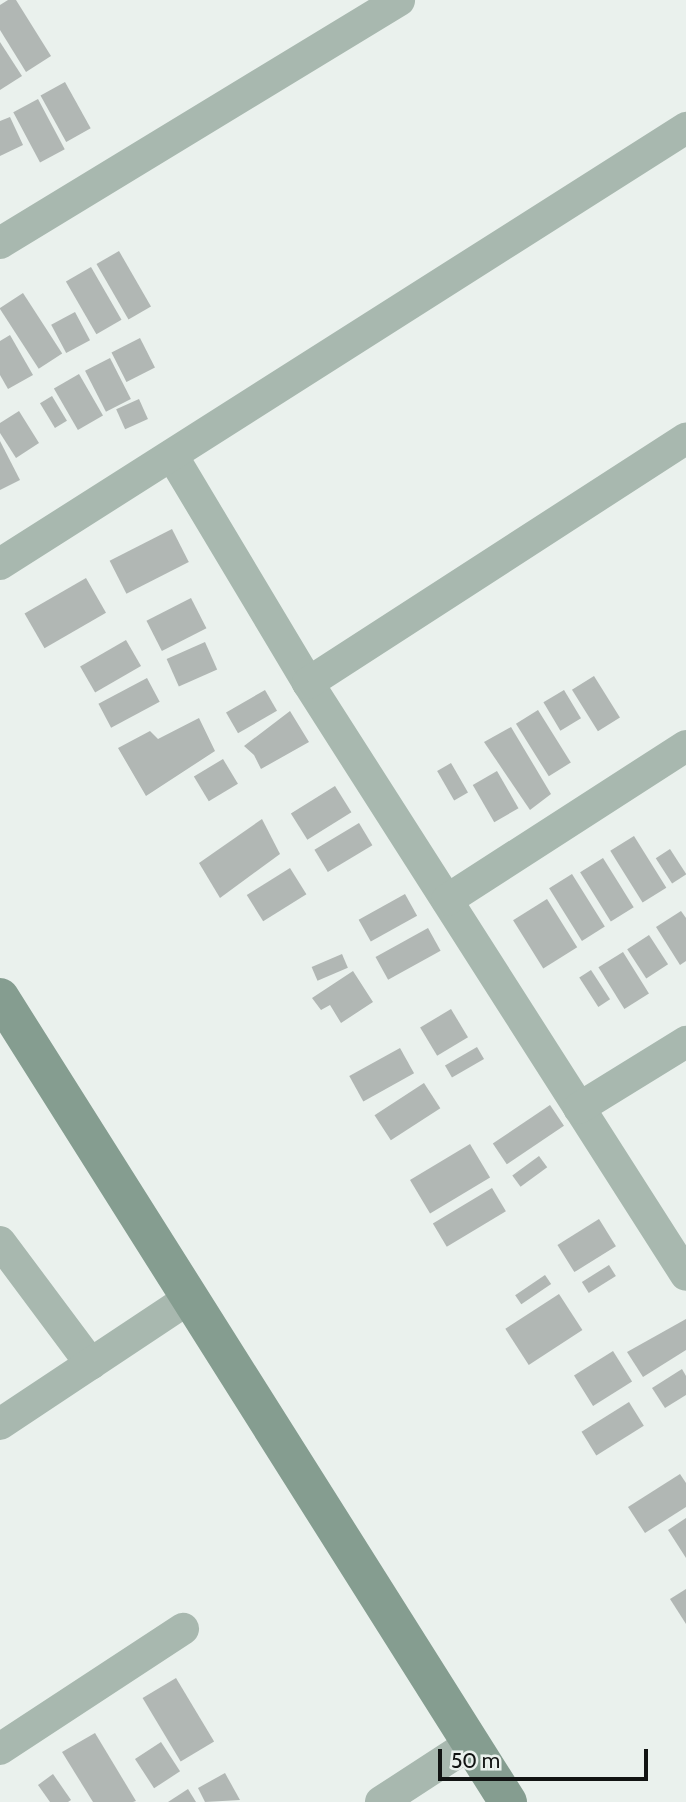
<!DOCTYPE html>
<style>
body{margin:0}
#map{position:relative;width:686px;height:1802px;overflow:hidden;background:#eaf1ed;font-family:Cabin,sans-serif}
div>[style]{position:absolute}
.building>*{inset:0;background:#b1b7b4;transform-origin:0 0}
.street>*{height:32px;margin:-16px;padding:0 16px;transform-origin:16px;border-radius:16px;background:#a8b8af}
.secondary>*{height:38px;margin:-19px;padding:0 19px;transform-origin:19px;border-radius:19px;background:#859d90}
span{translate:-50% -50%;white-space:nowrap;text-align:center;line-height:1.15;-webkit-text-stroke:7px #eaf1ed;paint-order:stroke}
.scale{position:absolute;left:438px;top:1749px;width:210px;height:32px;box-sizing:border-box;border:4px solid #121413;border-top:0;padding-left:9px;font-size:21px;line-height:24px;white-space:nowrap;color:#121413;-webkit-text-stroke:5px #eaf1ed;paint-order:stroke}
</style>
<div id="map">
<div class="building">
<div style="clip-path:polygon(8px 0,16px 0,51px 56px,26px 72px,0 30px,0 5px)"></div>
<div style="clip-path:polygon(0 42px,22px 76px,0 90px)"></div>
<div style="left:65px;top:82px;width:53px;height:28px;rotate:61deg"></div>
<div style="left:38px;top:99px;width:57px;height:28px;rotate:62deg"></div>
<div style="clip-path:polygon(10px 117px,23px 145px,0 156px,0 121px)"></div>
<div style="left:119px;top:251px;width:64px;height:26px;rotate:60deg"></div>
<div style="left:91px;top:267px;width:61px;height:29px;rotate:60deg"></div>
<div style="left:23px;top:293px;width:72px;height:28px;rotate:57deg"></div>
<div style="left:75px;top:312px;width:32px;height:27px;rotate:62deg"></div>
<div style="clip-path:polygon(10px 335px,33px 375px,8px 389px,0 375px,0 341px)"></div>
<div style="left:140px;top:338px;width:33px;height:32px;rotate:63deg"></div>
<div style="left:110px;top:358px;width:46px;height:28px;rotate:63deg"></div>
<div style="left:79px;top:374px;width:48px;height:29px;rotate:60deg"></div>
<div style="left:52px;top:396px;width:29px;height:14px;rotate:59deg"></div>
<div style="left:139px;top:399px;width:22px;height:25px;rotate:66deg"></div>
<div style="clip-path:polygon(19px 411px,39px 443px,16px 458px,0 433px,0 423px)"></div>
<div style="clip-path:polygon(0 441px,20px 480px,0 490px)"></div>
<div style="left:172px;top:529px;width:37px;height:70px;rotate:63deg"></div>
<div style="left:86px;top:578px;width:40px;height:71px;rotate:60deg"></div>
<div style="left:191px;top:598px;width:34px;height:50px;rotate:63deg"></div>
<div style="left:126px;top:640px;width:30px;height:53px;rotate:60deg"></div>
<div style="left:205px;top:642px;width:30px;height:42px;rotate:66deg"></div>
<div style="left:594px;top:676px;width:49px;height:26px;rotate:58deg"></div>
<div style="left:147px;top:678px;width:27px;height:55px;rotate:62deg"></div>
<div style="left:265px;top:690px;width:24px;height:45px;rotate:60deg"></div>
<div style="left:564px;top:690px;width:33px;height:24px;rotate:59deg"></div>
<div style="left:538px;top:710px;width:62px;height:26px;rotate:58deg"></div>
<div style="clip-path:polygon(290px 711px,309px 742px,261px 769px,254px 755px,244px 746px)"></div>
<div style="clip-path:polygon(199px 718px,215px 751px,146px 796px,118px 748px,150px 731px,158px 739px)"></div>
<div style="clip-path:polygon(511px 727px,551px 794px,530px 810px,484px 742px)"></div>
<div style="left:223px;top:759px;width:29px;height:34px;rotate:59deg"></div>
<div style="left:451px;top:763px;width:34px;height:16px;rotate:60deg"></div>
<div style="left:497px;top:771px;width:43px;height:28px;rotate:60deg"></div>
<div style="left:335px;top:786px;width:31px;height:52px;rotate:58deg"></div>
<div style="clip-path:polygon(262px 819px,280px 854px,220px 898px,199px 863px)"></div>
<div style="left:359px;top:823px;width:26px;height:52px;rotate:59deg"></div>
<div style="left:634px;top:836px;width:61px;height:28px;rotate:58deg"></div>
<div style="left:670px;top:849px;width:30px;height:17px;rotate:57deg"></div>
<div style="left:603px;top:858px;width:58px;height:27px;rotate:58deg"></div>
<div style="left:290px;top:868px;width:31px;height:51px;rotate:58deg"></div>
<div style="left:572px;top:874px;width:62px;height:27px;rotate:58deg"></div>
<div style="left:405px;top:894px;width:25px;height:53px;rotate:61deg"></div>
<div style="left:547px;top:899px;width:57px;height:40px;rotate:58deg"></div>
<div style="clip-path:polygon(681px 911px,686px 918px,686px 961px,680px 965px,656px 927px)"></div>
<div style="left:428px;top:928px;width:26px;height:60px;rotate:61deg"></div>
<div style="left:649px;top:935px;width:35px;height:26px;rotate:57deg"></div>
<div style="left:623px;top:952px;width:49px;height:29px;rotate:58deg"></div>
<div style="left:342px;top:954px;width:15px;height:33px;rotate:67deg"></div>
<div style="left:591px;top:970px;width:35px;height:14px;rotate:57deg"></div>
<div style="clip-path:polygon(353px 971px,373px 1002px,341px 1023px,330px 1005px,321px 1010px,312px 998px)"></div>
<div style="left:451px;top:1009px;width:33px;height:36px;rotate:59deg"></div>
<div style="left:477px;top:1047px;width:14px;height:37px;rotate:60deg"></div>
<div style="left:400px;top:1048px;width:29px;height:58px;rotate:61deg"></div>
<div style="left:424px;top:1083px;width:30px;height:59px;rotate:57deg"></div>
<div style="left:550px;top:1105px;width:25px;height:69px;rotate:56deg"></div>
<div style="left:470px;top:1144px;width:39px;height:70px;rotate:59deg"></div>
<div style="left:539px;top:1156px;width:14px;height:33px;rotate:54deg"></div>
<div style="left:492px;top:1188px;width:27px;height:69px;rotate:59deg"></div>
<div style="left:599px;top:1219px;width:32px;height:49px;rotate:58deg"></div>
<div style="left:609px;top:1265px;width:13px;height:32px;rotate:58deg"></div>
<div style="left:545px;top:1275px;width:11px;height:36px;rotate:56deg"></div>
<div style="left:559px;top:1294px;width:43px;height:64px;rotate:57deg"></div>
<div style="clip-path:polygon(686px 1319px,686px 1350px,643px 1377px,627px 1352px)"></div>
<div style="left:613px;top:1351px;width:36px;height:46px;rotate:58deg"></div>
<div style="clip-path:polygon(682px 1369px,686px 1376px,686px 1395px,665px 1408px,652px 1388px)"></div>
<div style="left:629px;top:1402px;width:28px;height:56px;rotate:58deg"></div>
<div style="clip-path:polygon(680px 1474px,686px 1483px,686px 1507px,645px 1533px,628px 1507px)"></div>
<div style="clip-path:polygon(686px 1518px,686px 1558px,668px 1530px)"></div>
<div style="clip-path:polygon(686px 1589px,686px 1624px,670px 1599px)"></div>
<div style="left:176px;top:1678px;width:74px;height:39px;rotate:59deg"></div>
<div style="clip-path:polygon(95px 1733px,136px 1801px,133px 1802px,93px 1802px,62px 1752px)"></div>
<div style="left:161px;top:1742px;width:35px;height:31px;rotate:57deg"></div>
<div style="clip-path:polygon(225px 1773px,240px 1800px,205px 1802px,198px 1788px)"></div>
<div style="clip-path:polygon(53px 1774px,71px 1800px,68px 1802px,50px 1802px,38px 1785px)"></div>
<div style="clip-path:polygon(188px 1789px,196px 1802px,168px 1802px)"></div>
</div>
<div class="street">
<div style="left:0;top:243px;width:467px;rotate:-31.3deg"></div>
<div style="left:173px;top:457px;width:263px;rotate:59.1deg"></div>
<div style="left:308px;top:683px;width:702px;rotate:57.44deg"></div>
<div style="left:0;top:564px;width:813px;rotate:-32.44deg"></div>
<div style="left:308px;top:683px;width:450px;rotate:-32.9deg"></div>
<div style="left:447px;top:900px;width:284px;rotate:-32.8deg"></div>
<div style="left:579px;top:1108px;width:126px;rotate:-31.7deg"></div>
<div style="left:0;top:1242px;width:152px;rotate:53.3deg"></div>
<div style="left:0;top:1424px;width:229px;rotate:-33.6deg"></div>
<div style="left:0;top:1749px;width:219px;rotate:-33.3deg"></div>
<div style="left:381px;top:1802px;width:106px;rotate:-33.1deg"></div>
</div>
<div class="secondary">
<div style="left:0;top:997px;width:952px;rotate:57.75deg"></div>
</div>
<div class="scale">50 m</div>
</div>
